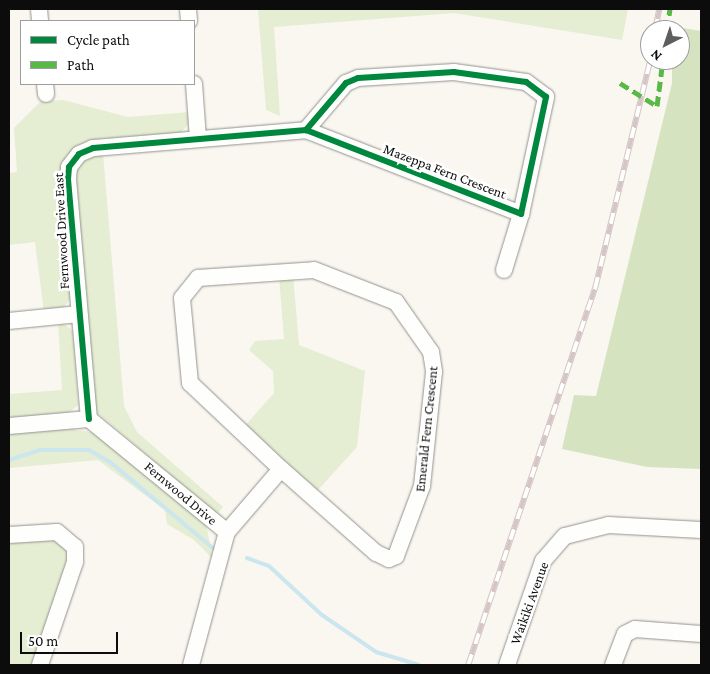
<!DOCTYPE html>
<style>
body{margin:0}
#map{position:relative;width:710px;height:674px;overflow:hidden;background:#faf7f0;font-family:"Crimson Pro",serif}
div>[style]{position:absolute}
.green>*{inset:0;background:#e5edd2}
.forest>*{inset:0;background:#d6e3c1}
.stream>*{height:4px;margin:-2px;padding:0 2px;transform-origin:2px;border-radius:2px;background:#cbe6ef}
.roads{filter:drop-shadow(0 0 1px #93928f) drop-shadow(0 0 1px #93928f)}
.minor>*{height:16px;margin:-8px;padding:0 8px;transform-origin:8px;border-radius:8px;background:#fefefd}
.rail>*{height:5.5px;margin-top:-2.75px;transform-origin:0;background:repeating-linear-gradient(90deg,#fff 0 11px,#d5c6c6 0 22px);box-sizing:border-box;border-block:1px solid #d5c6c6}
.quiet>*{height:5px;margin-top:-2.5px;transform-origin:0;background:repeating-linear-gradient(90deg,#58b947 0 10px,transparent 0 15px)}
.cycleway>*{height:6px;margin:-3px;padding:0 3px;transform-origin:3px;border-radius:3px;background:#00873e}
span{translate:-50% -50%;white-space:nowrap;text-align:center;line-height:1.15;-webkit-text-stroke:5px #fff;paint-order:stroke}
.street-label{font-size:14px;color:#0c0c0c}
.frame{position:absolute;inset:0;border:10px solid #0c0c0c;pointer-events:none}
.legend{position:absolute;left:20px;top:20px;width:175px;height:65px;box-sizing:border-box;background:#fff;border:1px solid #9e9e9e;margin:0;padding:6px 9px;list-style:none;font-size:15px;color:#0c0c0c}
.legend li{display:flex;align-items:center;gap:10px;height:25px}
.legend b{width:25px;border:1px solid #9e9e9e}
.north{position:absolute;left:640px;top:20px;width:50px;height:50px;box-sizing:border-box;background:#fff;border:1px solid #9e9e9e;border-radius:50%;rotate:221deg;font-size:14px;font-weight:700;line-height:20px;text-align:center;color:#0c0c0c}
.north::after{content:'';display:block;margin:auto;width:18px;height:22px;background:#5f5e5c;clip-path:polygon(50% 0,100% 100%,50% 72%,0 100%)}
.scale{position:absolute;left:20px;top:632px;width:98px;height:22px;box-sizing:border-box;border:2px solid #0c0c0c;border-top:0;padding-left:6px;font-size:15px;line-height:18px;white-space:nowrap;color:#0c0c0c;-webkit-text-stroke:4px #fff;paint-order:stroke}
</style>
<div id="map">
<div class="green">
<div style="clip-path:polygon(258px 9px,628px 9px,622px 40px,454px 13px,274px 27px,280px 116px,266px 110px)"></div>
<div style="clip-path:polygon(63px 100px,128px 117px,190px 112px,190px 123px,179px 134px,87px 142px,70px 154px,71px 298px,63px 308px,44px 312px,35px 242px,9px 245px,9px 173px,17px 172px,14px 128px,41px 101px)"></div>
<div style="clip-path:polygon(103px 153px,124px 406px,137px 432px,223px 507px,217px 514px,96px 412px,75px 175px,84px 158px)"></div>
<div style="clip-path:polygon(293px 275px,299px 345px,365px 371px,357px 447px,316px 492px,243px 428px,274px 393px,273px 371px,249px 350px,255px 341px,284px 339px,279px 276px)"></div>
<div style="clip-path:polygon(58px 321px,74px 331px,78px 405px,67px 414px,9px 418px,9px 394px,62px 390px)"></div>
<div style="clip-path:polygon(65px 428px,97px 433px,206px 524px,213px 559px,194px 540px,167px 524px,165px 510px,98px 460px,9px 468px,9px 433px)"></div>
<div style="clip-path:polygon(55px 537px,71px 555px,35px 665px,9px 665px,9px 541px)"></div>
</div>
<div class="forest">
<div style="clip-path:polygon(671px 26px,701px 31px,701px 469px,647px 467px,562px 449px,574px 395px,596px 396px,672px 83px,672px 60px,680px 60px,680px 30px)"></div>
</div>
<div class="stream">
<div style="left:9px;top:460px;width:32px;rotate:-18deg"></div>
<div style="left:39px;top:450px;width:50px"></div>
<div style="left:89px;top:450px;width:24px;rotate:30deg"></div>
<div style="left:110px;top:462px;width:134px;rotate:39.9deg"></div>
<div style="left:247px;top:558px;width:23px;rotate:20deg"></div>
<div style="left:269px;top:566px;width:72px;rotate:42.8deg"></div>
<div style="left:322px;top:615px;width:65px;rotate:34.4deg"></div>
<div style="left:376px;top:652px;width:45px;rotate:16.8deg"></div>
</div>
<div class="roads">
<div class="minor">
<div style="left:39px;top:9px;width:12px;rotate:85deg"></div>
<div style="left:188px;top:9px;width:12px;rotate:85deg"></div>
<div style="left:45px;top:84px;width:10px;rotate:84deg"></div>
<div style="left:194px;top:84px;width:55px;rotate:85.8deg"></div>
<div style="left:504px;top:270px;width:59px;rotate:-73.1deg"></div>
<div style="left:9px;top:321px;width:70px;rotate:-5.7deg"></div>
<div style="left:89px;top:419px;width:241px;rotate:-95deg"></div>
<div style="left:68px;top:179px;width:12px;rotate:-85deg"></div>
<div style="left:69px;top:167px;width:16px;rotate:-52deg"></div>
<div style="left:79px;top:154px;width:15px;rotate:-23deg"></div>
<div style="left:93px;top:148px;width:214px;rotate:-4.8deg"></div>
<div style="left:306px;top:130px;width:231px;rotate:21.3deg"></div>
<div style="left:521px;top:214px;width:120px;rotate:-77.9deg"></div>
<div style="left:546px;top:97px;width:25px;rotate:-143deg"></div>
<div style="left:526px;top:82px;width:73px;rotate:-172.1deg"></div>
<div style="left:454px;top:72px;width:96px;rotate:176.4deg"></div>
<div style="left:358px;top:78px;width:13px;rotate:157deg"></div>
<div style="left:346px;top:83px;width:62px;rotate:130.4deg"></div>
<div style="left:9px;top:426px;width:80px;rotate:-5deg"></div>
<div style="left:89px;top:419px;width:178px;rotate:39.3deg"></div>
<div style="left:9px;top:535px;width:48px;rotate:-3.6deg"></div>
<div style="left:57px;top:532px;width:23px;rotate:40deg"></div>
<div style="left:75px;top:547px;width:15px;rotate:90deg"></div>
<div style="left:75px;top:562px;width:109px;rotate:108.8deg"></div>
<div style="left:191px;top:665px;width:138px;rotate:-74.9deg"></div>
<div style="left:227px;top:532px;width:83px;rotate:-49.4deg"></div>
<div style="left:281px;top:469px;width:125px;rotate:-136.6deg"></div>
<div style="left:190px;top:383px;width:85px;rotate:-95.4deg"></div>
<div style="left:182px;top:298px;width:26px;rotate:-51deg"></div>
<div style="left:198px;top:278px;width:116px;rotate:-3.9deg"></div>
<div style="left:314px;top:270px;width:88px;rotate:21.3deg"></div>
<div style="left:396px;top:302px;width:61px;rotate:55deg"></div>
<div style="left:431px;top:352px;width:20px;rotate:81deg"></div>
<div style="left:434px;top:372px;width:115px;rotate:96deg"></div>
<div style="left:422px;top:486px;width:75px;rotate:110.4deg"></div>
<div style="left:396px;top:556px;width:8px;rotate:157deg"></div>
<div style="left:389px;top:559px;width:14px;rotate:-155deg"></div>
<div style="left:376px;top:553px;width:127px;rotate:-138.5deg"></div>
<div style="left:507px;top:665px;width:110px;rotate:-70.9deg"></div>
<div style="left:543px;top:561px;width:33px;rotate:-49deg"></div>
<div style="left:565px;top:536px;width:44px;rotate:-14.3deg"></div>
<div style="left:608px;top:525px;width:93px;rotate:3.1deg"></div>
<div style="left:613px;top:665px;width:33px;rotate:-69deg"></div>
<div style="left:625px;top:634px;width:11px;rotate:-27deg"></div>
<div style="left:635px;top:629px;width:66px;rotate:4.3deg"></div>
</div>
</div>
<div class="rail">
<div style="left:655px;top:30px;width:21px;rotate:-79deg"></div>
<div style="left:468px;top:665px;width:398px;rotate:-71.4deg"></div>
<div style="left:595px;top:288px;width:235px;rotate:-76.4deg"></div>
</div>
<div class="quiet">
<div style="left:667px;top:30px;width:21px;rotate:-82deg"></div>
<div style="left:620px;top:83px;width:44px;rotate:31.9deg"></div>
<div style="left:657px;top:106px;width:46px;rotate:-82.6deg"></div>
</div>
<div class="cycleway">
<div style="left:89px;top:419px;width:241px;rotate:-95deg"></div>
<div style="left:68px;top:179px;width:12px;rotate:-85deg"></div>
<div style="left:69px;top:167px;width:16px;rotate:-52deg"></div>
<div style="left:79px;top:154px;width:15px;rotate:-23deg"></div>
<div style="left:93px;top:148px;width:214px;rotate:-4.8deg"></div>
<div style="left:306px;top:130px;width:231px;rotate:21.3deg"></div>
<div style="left:521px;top:214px;width:120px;rotate:-77.9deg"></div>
<div style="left:546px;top:97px;width:25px;rotate:-143deg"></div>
<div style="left:526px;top:82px;width:73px;rotate:-172.1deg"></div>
<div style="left:454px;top:72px;width:96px;rotate:176.4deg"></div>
<div style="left:358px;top:78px;width:13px;rotate:157deg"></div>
<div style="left:346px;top:83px;width:62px;rotate:130.4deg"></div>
</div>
<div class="street-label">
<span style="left:445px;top:171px;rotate:21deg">Mazeppa Fern Crescent</span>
<span style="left:61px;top:231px;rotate:-93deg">Fernwood Drive East</span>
<span style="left:426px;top:429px;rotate:-84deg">Emerald Fern Crescent</span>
<span style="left:181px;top:493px;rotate:40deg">Fernwood Drive</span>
<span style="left:529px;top:603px;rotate:-70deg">Waikiki Avenue</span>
</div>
<div class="frame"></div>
<ul class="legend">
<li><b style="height:6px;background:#00873e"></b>Cycle path</li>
<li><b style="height:6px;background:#58b947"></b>Path</li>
</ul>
<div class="north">N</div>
<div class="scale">50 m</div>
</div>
